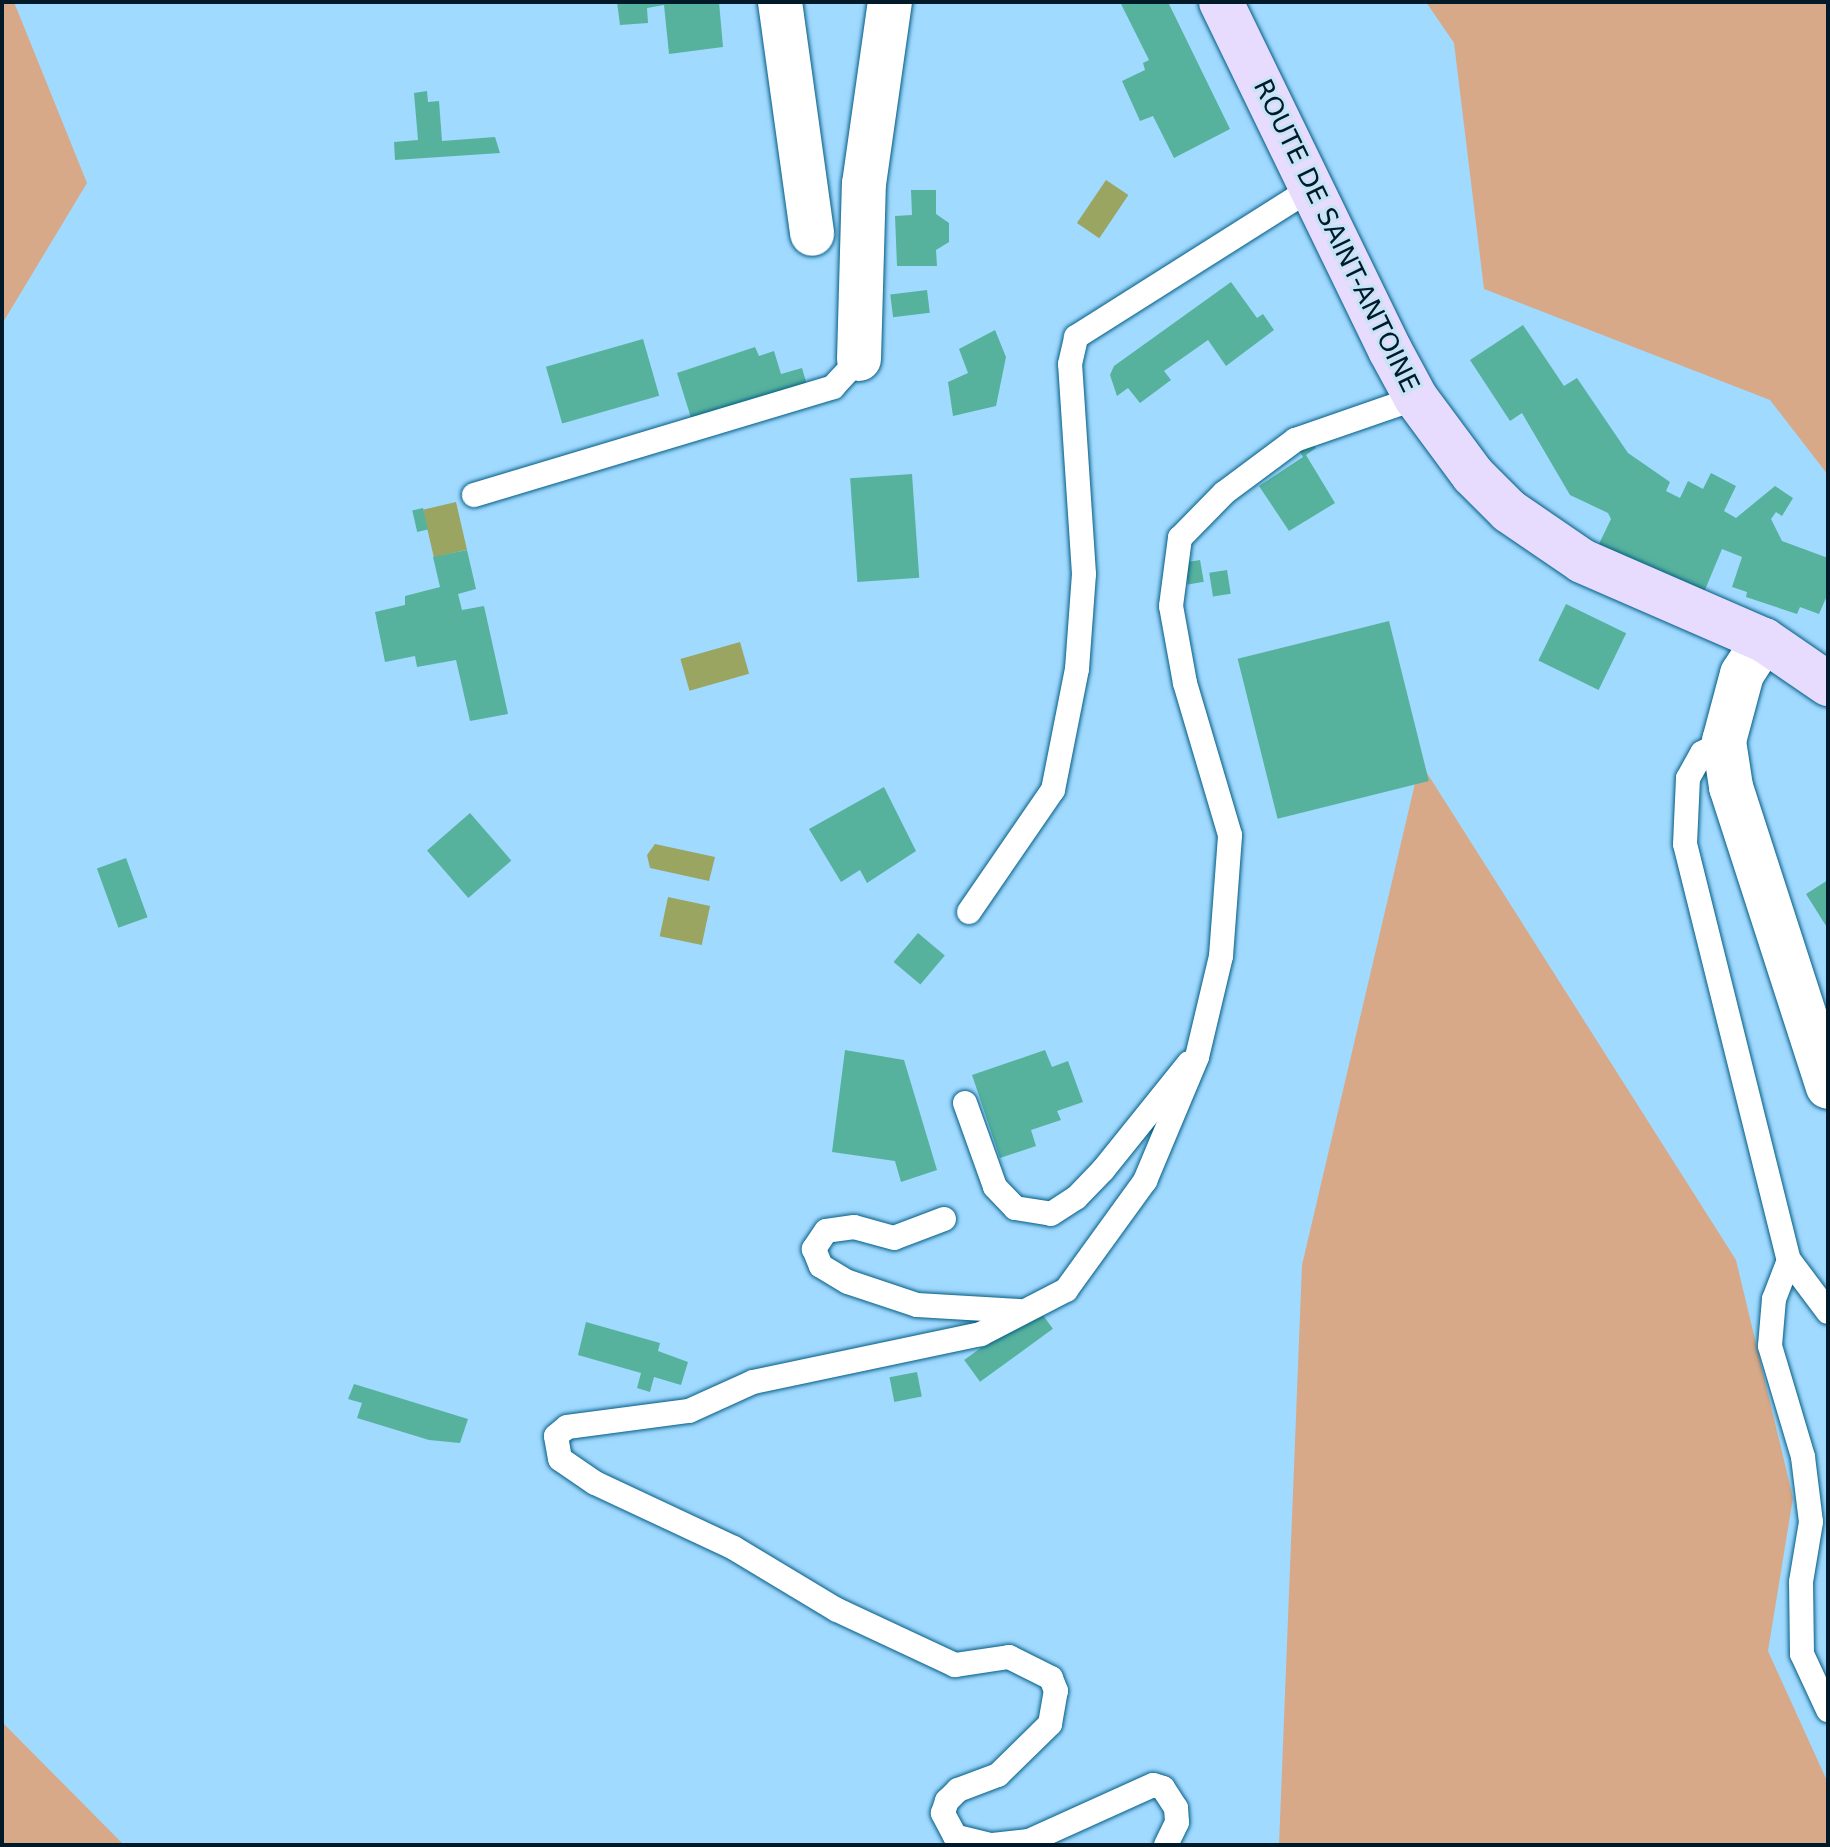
<!DOCTYPE html>
<style>
body{margin:0}
#map{position:relative;width:1830px;height:1847px;overflow:hidden;background:#a1daff;font-family:"DejaVu Sans",sans-serif}
div>[style]{position:absolute}
.green>*{inset:0;background:#d8a988}
.water>*{inset:0;background:#99a561;transform-origin:0 0}
.building>*{inset:0;background:#56b29d;transform-origin:0 0}
.roads{filter:drop-shadow(0 0 2px #045d85) drop-shadow(0 0 2px #045d85)}
.lane>*{height:24px;margin:-12px;padding:0 12px;transform-origin:12px;border-radius:12px;background:#fff}
.street>*{height:44px;margin:-22px;padding:0 22px;transform-origin:22px;border-radius:22px;background:#fff}
.secondary>*{height:44px;margin:-22px;padding:0 22px;transform-origin:22px;border-radius:22px;background:#e7dcfe}
span{translate:-50% -50%;white-space:nowrap;text-align:center;line-height:1.15;-webkit-text-stroke:6px #c7e3f6;paint-order:stroke}
.street-label{font-size:26px;color:#001a2a}
.frame{position:absolute;inset:0;border:4px solid #001a2a;pointer-events:none}
</style>
<div id="map">
<div class="green">
<div style="clip-path:polygon(2px 2px,14px 2px,87px 183px,2px 324px)"></div>
<div style="clip-path:polygon(1426px 2px,1828px 2px,1828px 475px,1770px 400px,1484px 289px,1454px 43px)"></div>
<div style="clip-path:polygon(1420px 762px,1736px 1260px,1793px 1498px,1768px 1651px,1828px 1783px,1828px 1845px,1279px 1845px,1302px 1265px)"></div>
<div style="clip-path:polygon(2px 1722px,124px 1845px,2px 1845px)"></div>
</div>
<div class="water">
<div style="left:1106px;top:180px;width:27px;height:52px;rotate:34deg"></div>
<div style="left:456px;top:502px;width:49px;height:34px;rotate:77deg"></div>
<div style="left:740px;top:642px;width:33px;height:62px;rotate:74deg"></div>
<div style="clip-path:polygon(655px 844px,715px 857px,709px 881px,650px 868px,647px 855px)"></div>
<div style="left:668px;top:897px;width:43px;height:40px;rotate:12deg"></div>
</div>
<div class="building">
<div style="clip-path:polygon(617px 2px,719px 2px,723px 47px,669px 54px,664px 5px,647px 8px,648px 23px,620px 25px)"></div>
<div style="clip-path:polygon(1168px 2px,1230px 129px,1174px 158px,1153px 116px,1140px 121px,1122px 81px,1145px 70px,1143px 63px,1149px 60px,1121px 4px)"></div>
<div style="clip-path:polygon(427px 91px,428px 102px,439px 101px,442px 141px,495px 137px,500px 153px,395px 160px,394px 142px,418px 140px,414px 93px)"></div>
<div style="clip-path:polygon(911px 190px,936px 190px,936px 214px,949px 223px,949px 242px,936px 250px,937px 266px,897px 266px,895px 216px,912px 215px)"></div>
<div style="clip-path:polygon(1231px 282px,1257px 318px,1263px 314px,1274px 330px,1226px 366px,1208px 340px,1164px 371px,1171px 380px,1140px 403px,1128px 388px,1117px 396px,1110px 375px,1114px 366px)"></div>
<div style="left:927px;top:290px;width:23px;height:37px;rotate:83deg"></div>
<div style="clip-path:polygon(1523px 325px,1564px 386px,1577px 378px,1628px 453px,1670px 482px,1666px 491px,1680px 498px,1688px 481px,1703px 489px,1711px 473px,1736px 486px,1724px 511px,1736px 518px,1775px 486px,1793px 498px,1782px 516px,1776px 512px,1771px 519px,1782px 541px,1828px 558px,1826px 598px,1819px 614px,1800px 607px,1797px 614px,1746px 597px,1747px 592px,1732px 587px,1742px 557px,1722px 549px,1702px 597px,1597px 548px,1611px 519px,1608px 513px,1570px 495px,1522px 413px,1510px 421px,1470px 360px)"></div>
<div style="clip-path:polygon(995px 330px,1006px 357px,996px 406px,953px 416px,948px 382px,968px 373px,959px 349px)"></div>
<div style="left:643px;top:339px;width:59px;height:101px;rotate:74deg"></div>
<div style="clip-path:polygon(755px 347px,759px 356px,774px 351px,781px 374px,802px 368px,807px 385px,692px 421px,677px 373px)"></div>
<div style="clip-path:polygon(1312px 442px,1316px 448px,1306px 455px,1335px 503px,1289px 531px,1259px 486px,1303px 457px,1299px 450px)"></div>
<div style="left:912px;top:474px;width:104px;height:62px;rotate:86deg"></div>
<div style="left:423px;top:508px;width:22px;height:11px;rotate:77deg"></div>
<div style="clip-path:polygon(467px 550px,476px 589px,458px 594px,462px 610px,484px 606px,508px 714px,470px 721px,456px 660px,417px 667px,415px 656px,385px 662px,375px 612px,405px 605px,405px 596px,440px 587px,433px 557px)"></div>
<div style="left:1200px;top:560px;width:22px;height:16px;rotate:80deg"></div>
<div style="left:1227px;top:570px;width:24px;height:18px;rotate:81deg"></div>
<div style="left:1566px;top:604px;width:67px;height:63px;rotate:26deg"></div>
<div style="left:1389px;top:621px;width:165px;height:156px;rotate:76deg"></div>
<div style="clip-path:polygon(884px 787px,916px 851px,867px 883px,860px 870px,841px 882px,809px 829px)"></div>
<div style="left:470px;top:813px;width:63px;height:57px;rotate:49deg"></div>
<div style="left:126px;top:858px;width:63px;height:31px;rotate:70deg"></div>
<div style="clip-path:polygon(1828px 880px,1828px 929px,1806px 894px)"></div>
<div style="left:918px;top:933px;width:35px;height:38px;rotate:40deg"></div>
<div style="clip-path:polygon(845px 1050px,904px 1060px,937px 1170px,901px 1182px,895px 1161px,832px 1152px)"></div>
<div style="clip-path:polygon(1045px 1050px,1052px 1067px,1068px 1061px,1083px 1102px,1057px 1111px,1061px 1120px,1031px 1130px,1036px 1146px,1000px 1158px,972px 1075px)"></div>
<div style="left:1037px;top:1307px;width:27px;height:90px;rotate:54deg"></div>
<div style="clip-path:polygon(586px 1322px,660px 1343px,658px 1351px,688px 1362px,681px 1385px,654px 1377px,650px 1392px,637px 1388px,641px 1373px,578px 1355px)"></div>
<div style="left:917px;top:1372px;width:25px;height:28px;rotate:79deg"></div>
<div style="clip-path:polygon(354px 1384px,468px 1419px,460px 1443px,429px 1440px,357px 1418px,362px 1403px,348px 1399px)"></div>
</div>
<div class="roads">
<div class="lane">
<div style="left:474px;top:495px;width:375px;rotate:-16.7deg"></div>
<div style="left:833px;top:387px;width:38px;rotate:-47deg"></div>
<div style="left:1724px;top:741px;width:25px;rotate:151deg"></div>
<div style="left:1702px;top:753px;width:29px;rotate:119deg"></div>
<div style="left:1688px;top:778px;width:66px;rotate:92.6deg"></div>
<div style="left:1685px;top:844px;width:429px;rotate:76deg"></div>
<div style="left:1789px;top:1260px;width:65px;rotate:53.1deg"></div>
<div style="left:969px;top:912px;width:148px;rotate:-55.5deg"></div>
<div style="left:1053px;top:790px;width:123px;rotate:-78.8deg"></div>
<div style="left:1077px;top:669px;width:95px;rotate:-85.8deg"></div>
<div style="left:1084px;top:574px;width:210px;rotate:-93.8deg"></div>
<div style="left:1070px;top:364px;width:28px;rotate:-77deg"></div>
<div style="left:1076px;top:337px;width:277px;rotate:-32.3deg"></div>
<div style="left:965px;top:1103px;width:89px;rotate:70.3deg"></div>
<div style="left:995px;top:1187px;width:29px;rotate:46deg"></div>
<div style="left:1015px;top:1208px;width:36px;rotate:9deg"></div>
<div style="left:1051px;top:1214px;width:30px;rotate:-33deg"></div>
<div style="left:1076px;top:1198px;width:39px;rotate:-46deg"></div>
<div style="left:1103px;top:1170px;width:137px;rotate:-51.2deg"></div>
<div style="left:944px;top:1219px;width:53px;rotate:159.2deg"></div>
<div style="left:894px;top:1238px;width:41px;rotate:-164.6deg"></div>
<div style="left:854px;top:1227px;width:28px;rotate:172deg"></div>
<div style="left:826px;top:1231px;width:22px;rotate:124deg"></div>
<div style="left:814px;top:1249px;width:18px;rotate:68deg"></div>
<div style="left:821px;top:1266px;width:31px;rotate:31deg"></div>
<div style="left:848px;top:1282px;width:73px;rotate:18.4deg"></div>
<div style="left:917px;top:1305px;width:102px;rotate:3.4deg"></div>
<div style="left:1789px;top:1260px;width:42px;rotate:111deg"></div>
<div style="left:1774px;top:1299px;width:47px;rotate:94.9deg"></div>
<div style="left:1770px;top:1346px;width:116px;rotate:73.4deg"></div>
<div style="left:1803px;top:1457px;width:65px;rotate:83deg"></div>
<div style="left:1811px;top:1522px;width:61px;rotate:99.5deg"></div>
<div style="left:1801px;top:1582px;width:72px;rotate:89.2deg"></div>
<div style="left:1802px;top:1654px;width:62px;rotate:65.1deg"></div>
<div style="left:1166px;top:1845px;width:25px;rotate:-64deg"></div>
<div style="left:1177px;top:1822px;width:14px;rotate:-94deg"></div>
<div style="left:1176px;top:1808px;width:24px;rotate:-123deg"></div>
<div style="left:1163px;top:1788px;width:10px;rotate:-163deg"></div>
<div style="left:1153px;top:1785px;width:136px;rotate:155.7deg"></div>
<div style="left:1029px;top:1841px;width:39px;rotate:174deg"></div>
<div style="left:990px;top:1845px;width:36px;rotate:-166deg"></div>
<div style="left:955px;top:1836px;width:26px;rotate:-118deg"></div>
<div style="left:943px;top:1813px;width:13px;rotate:-72deg"></div>
<div style="left:947px;top:1801px;width:16px;rotate:-45deg"></div>
<div style="left:958px;top:1790px;width:43px;rotate:-20.6deg"></div>
<div style="left:998px;top:1775px;width:73px;rotate:-44.4deg"></div>
<div style="left:1050px;top:1724px;width:34px;rotate:-80deg"></div>
<div style="left:1056px;top:1691px;width:14px;rotate:-111deg"></div>
<div style="left:1051px;top:1678px;width:47px;rotate:-153.4deg"></div>
<div style="left:1009px;top:1657px;width:55px;rotate:171.6deg"></div>
<div style="left:955px;top:1665px;width:130px;rotate:-155deg"></div>
<div style="left:837px;top:1610px;width:120px;rotate:-149deg"></div>
<div style="left:734px;top:1548px;width:153px;rotate:-154.9deg"></div>
<div style="left:595px;top:1483px;width:42px;rotate:-145.6deg"></div>
<div style="left:560px;top:1459px;width:23px;rotate:-100deg"></div>
<div style="left:556px;top:1436px;width:14px;rotate:-39deg"></div>
<div style="left:567px;top:1427px;width:123px;rotate:-7.5deg"></div>
<div style="left:689px;top:1411px;width:70px;rotate:-24.4deg"></div>
<div style="left:753px;top:1382px;width:233px;rotate:-11.9deg"></div>
<div style="left:981px;top:1334px;width:96px;rotate:-27.4deg"></div>
<div style="left:1066px;top:1290px;width:135px;rotate:-54.1deg"></div>
<div style="left:1145px;top:1181px;width:134px;rotate:-67.2deg"></div>
<div style="left:1197px;top:1057px;width:104px;rotate:-76.6deg"></div>
<div style="left:1221px;top:956px;width:121px;rotate:-85.7deg"></div>
<div style="left:1230px;top:835px;width:159px;rotate:-106.5deg"></div>
<div style="left:1185px;top:683px;width:78px;rotate:-100.3deg"></div>
<div style="left:1171px;top:606px;width:69px;rotate:-82.5deg"></div>
<div style="left:1180px;top:538px;width:63px;rotate:-45.6deg"></div>
<div style="left:1224px;top:493px;width:89px;rotate:-36.7deg"></div>
<div style="left:1295px;top:440px;width:128px;rotate:-19.1deg"></div>
</div>
<div class="street">
<div style="left:780px;top:2px;width:234px;rotate:82.1deg"></div>
<div style="left:859px;top:359px;width:175px;rotate:-88.4deg"></div>
<div style="left:864px;top:184px;width:184px;rotate:-81.9deg"></div>
<div style="left:1764px;top:640px;width:40px;rotate:122.9deg"></div>
<div style="left:1742px;top:674px;width:69px;rotate:105deg"></div>
<div style="left:1724px;top:741px;width:47px;rotate:81.3deg"></div>
<div style="left:1731px;top:787px;width:315px;rotate:72.1deg"></div>
</div>
<div class="secondary">
<div style="left:1221px;top:2px;width:387px;rotate:64.1deg"></div>
<div style="left:1390px;top:350px;width:55px;rotate:61.6deg"></div>
<div style="left:1416px;top:398px;width:96px;rotate:53.5deg"></div>
<div style="left:1473px;top:475px;width:51px;rotate:45deg"></div>
<div style="left:1509px;top:511px;width:88px;rotate:34.4deg"></div>
<div style="left:1582px;top:561px;width:198px;rotate:23.5deg"></div>
<div style="left:1764px;top:640px;width:78px;rotate:34.5deg"></div>
</div>
</div>
<div class="street-label">
<span style="left:1336px;top:236px;rotate:64deg">ROUTE DE SAINT-ANTOINE</span>
</div>
<div class="frame"></div>
</div>
